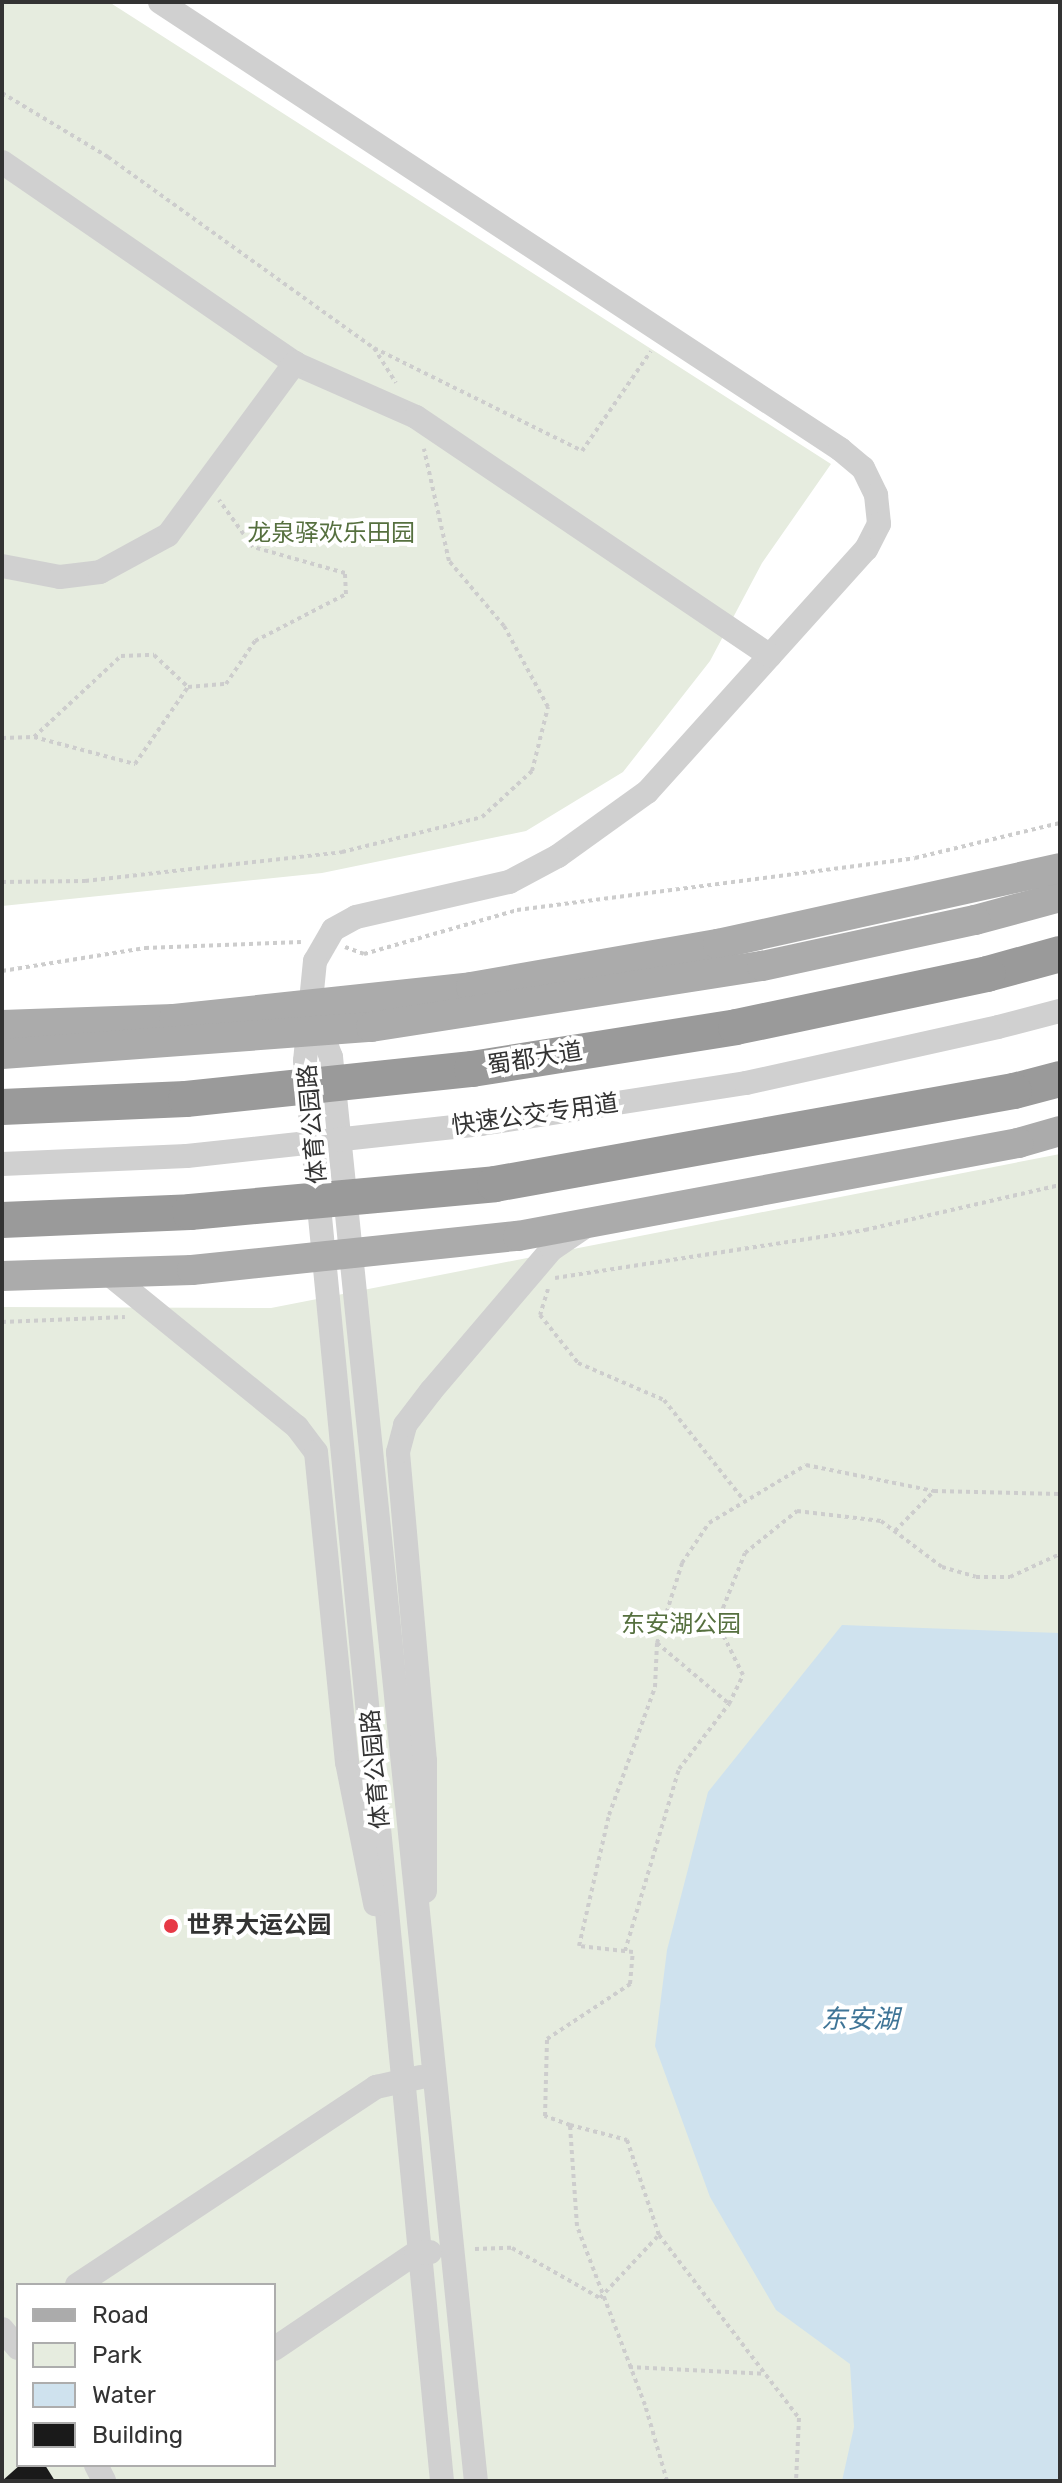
<!DOCTYPE html>
<meta charset="utf-8">
<style>
body{margin:0}
#map{position:relative;width:1062px;height:2483px;overflow:hidden;background:#fff;font-family:Rubik,"Noto Sans SC",sans-serif}
div>[style]{position:absolute}
.green>*{inset:0;background:#e6ecdf}
.water>*{inset:0;background:#cfe2ee}
.building>*{inset:0;background:#1a1a1a}
.path>*{height:4px;margin-top:-2px;transform-origin:0;background:repeating-linear-gradient(90deg,#cdcdcd 0 4px,transparent 0 8px)}
.minor>*{height:24px;margin:-12px;padding:0 12px;transform-origin:12px;border-radius:12px;background:#d0d0d0}
.major>*{height:30px;margin:-15px;padding:0 15px;transform-origin:15px;border-radius:15px;background:#ababab}
.highway>*{height:36px;margin:-18px;padding:0 18px;transform-origin:18px;border-radius:18px;background:#9a9a9a}
.minor-bridge>*{height:24px;margin:-12px;padding:0 12px;transform-origin:12px;border-radius:12px;background:#d0d0d0}
.major-bridge>*{height:30px;margin:-15px;padding:0 15px;transform-origin:15px;border-radius:15px;background:#ababab}
.highway-bridge>*{height:36px;margin:-18px;padding:0 18px;transform-origin:18px;border-radius:18px;background:#9a9a9a}
.dots>*{width:22px;height:22px;translate:-50% -50%;box-sizing:border-box;border:4px solid #fff;border-radius:50%}
span{translate:-50% -50%;white-space:nowrap;text-align:center;line-height:1.15;-webkit-text-stroke:8px #fff;paint-order:stroke}
.park-label{font-size:24px;color:#56703f}
.street-label{font-size:24px;color:#333}
.poi-label{font-size:24px;color:#333;font-weight:700}
.left{translate:0 -50%;text-align:left}
.water-label{font-size:26px;color:#3f7597;font-style:italic}
.frame{position:absolute;inset:0;border:4px solid #333;pointer-events:none}
.legend{position:absolute;left:16px;top:2283px;width:260px;height:184px;box-sizing:border-box;background:#fff;border:2px solid #adadad;margin:0;padding:10px 14px;list-style:none;font-size:24px;color:#333}
.legend li{display:flex;align-items:center;gap:16px;height:40px}
.legend b{width:40px;border:2px solid #adadad}
</style>
<div id="map">
<div class="green">
<div style="clip-path:polygon(2px 2px,109px 2px,831px 464px,762px 563px,710px 661px,623px 772px,526px 831px,322px 873px,2px 906px)"></div>
<div style="clip-path:polygon(evenodd,1060px 1154px,1060px 2481px,2px 2481px,2px 1307px,271px 1308px,1060px 1154px,18px 2285px,274px 2285px,274px 2465px,18px 2465px,18px 2285px)"></div>
</div>
<div class="water">
<div style="clip-path:polygon(842px 1625px,1060px 1633px,1060px 2481px,842px 2481px,854px 2427px,850px 2364px,776px 2310px,710px 2197px,655px 2046px,667px 1950px,708px 1792px)"></div>
</div>
<div class="building">
<div style="clip-path:polygon(20px 2465px,45px 2465px,55px 2481px,2px 2481px)"></div>
</div>
<div class="path">
<div style="left:2px;top:93px;width:124px;rotate:31.1deg"></div>
<div style="left:108px;top:157px;width:327px;rotate:35.7deg"></div>
<div style="left:374px;top:348px;width:232px;rotate:26.3deg"></div>
<div style="left:582px;top:451px;width:121px;rotate:-55.4deg"></div>
<div style="left:374px;top:348px;width:41px;rotate:57.8deg"></div>
<div style="left:34px;top:737px;width:119px;rotate:-43deg"></div>
<div style="left:121px;top:656px;width:33px;rotate:-2deg"></div>
<div style="left:154px;top:655px;width:47px;rotate:43.3deg"></div>
<div style="left:188px;top:687px;width:38px;rotate:-5deg"></div>
<div style="left:226px;top:684px;width:52px;rotate:-56deg"></div>
<div style="left:255px;top:641px;width:102px;rotate:-27.3deg"></div>
<div style="left:346px;top:594px;width:21px;rotate:-93deg"></div>
<div style="left:345px;top:573px;width:96px;rotate:-164.2deg"></div>
<div style="left:253px;top:547px;width:58px;rotate:-125.9deg"></div>
<div style="left:2px;top:738px;width:32px;rotate:-2deg"></div>
<div style="left:34px;top:737px;width:105px;rotate:15deg"></div>
<div style="left:135px;top:764px;width:93px;rotate:-55.5deg"></div>
<div style="left:2px;top:882px;width:83px;rotate:-0.7deg"></div>
<div style="left:85px;top:881px;width:259px;rotate:-6.4deg"></div>
<div style="left:342px;top:852px;width:144px;rotate:-14deg"></div>
<div style="left:482px;top:817px;width:68px;rotate:-42.6deg"></div>
<div style="left:532px;top:771px;width:66px;rotate:-76deg"></div>
<div style="left:548px;top:707px;width:92px;rotate:-118.5deg"></div>
<div style="left:504px;top:626px;width:85px;rotate:-130.2deg"></div>
<div style="left:449px;top:561px;width:115px;rotate:-102.6deg"></div>
<div style="left:345px;top:947px;width:20px;rotate:20deg"></div>
<div style="left:364px;top:954px;width:159px;rotate:-16deg"></div>
<div style="left:517px;top:910px;width:401px;rotate:-7.4deg"></div>
<div style="left:915px;top:858px;width:149px;rotate:-13.6deg"></div>
<div style="left:2px;top:971px;width:145px;rotate:-9.1deg"></div>
<div style="left:145px;top:948px;width:156px;rotate:-2.2deg"></div>
<div style="left:555px;top:1278px;width:314px;rotate:-8.8deg"></div>
<div style="left:865px;top:1230px;width:200px;rotate:-13deg"></div>
<div style="left:548px;top:1289px;width:27px;rotate:107deg"></div>
<div style="left:540px;top:1315px;width:61px;rotate:51.6deg"></div>
<div style="left:578px;top:1363px;width:94px;rotate:23.3deg"></div>
<div style="left:664px;top:1400px;width:125px;rotate:51.5deg"></div>
<div style="left:2px;top:1322px;width:123px;rotate:-2.3deg"></div>
<div style="left:895px;top:1531px;width:56px;rotate:-45.7deg"></div>
<div style="left:657px;top:1643px;width:93px;rotate:40.2deg"></div>
<div style="left:625px;top:1951px;width:190px;rotate:-73.5deg"></div>
<div style="left:679px;top:1769px;width:82px;rotate:-52.4deg"></div>
<div style="left:729px;top:1704px;width:32px;rotate:-64deg"></div>
<div style="left:743px;top:1675px;width:58px;rotate:-116.6deg"></div>
<div style="left:717px;top:1623px;width:75px;rotate:-68.2deg"></div>
<div style="left:745px;top:1553px;width:67px;rotate:-38.9deg"></div>
<div style="left:797px;top:1511px;width:85px;rotate:6.8deg"></div>
<div style="left:881px;top:1521px;width:76px;rotate:37deg"></div>
<div style="left:942px;top:1567px;width:35px;rotate:16deg"></div>
<div style="left:976px;top:1577px;width:34px"></div>
<div style="left:1010px;top:1577px;width:55px;rotate:-24.7deg"></div>
<div style="left:570px;top:2125px;width:59px;rotate:14.7deg"></div>
<div style="left:627px;top:2140px;width:100px;rotate:71.4deg"></div>
<div style="left:659px;top:2235px;width:230px;rotate:52.6deg"></div>
<div style="left:799px;top:2418px;width:63px;rotate:92.7deg"></div>
<div style="left:475px;top:2249px;width:37px;rotate:-2deg"></div>
<div style="left:512px;top:2248px;width:101px;rotate:29.6deg"></div>
<div style="left:600px;top:2298px;width:85px;rotate:-46.9deg"></div>
<div style="left:629px;top:2367px;width:136px;rotate:2.9deg"></div>
<div style="left:667px;top:2481px;width:79px;rotate:-106.1deg"></div>
<div style="left:645px;top:2405px;width:191px;rotate:-110.8deg"></div>
<div style="left:577px;top:2226px;width:101px;rotate:-94deg"></div>
<div style="left:570px;top:2125px;width:27px;rotate:-160deg"></div>
<div style="left:545px;top:2116px;width:77px;rotate:-88.5deg"></div>
<div style="left:547px;top:2039px;width:100px;rotate:-33.5deg"></div>
<div style="left:630px;top:1984px;width:32px;rotate:-85deg"></div>
<div style="left:633px;top:1952px;width:54px;rotate:-173.7deg"></div>
<div style="left:579px;top:1946px;width:134px;rotate:-77.1deg"></div>
<div style="left:609px;top:1815px;width:136px;rotate:-70.2deg"></div>
<div style="left:655px;top:1687px;width:44px;rotate:-87.4deg"></div>
<div style="left:657px;top:1643px;width:84px;rotate:-72.6deg"></div>
<div style="left:682px;top:1563px;width:48px;rotate:-56deg"></div>
<div style="left:709px;top:1523px;width:113px;rotate:-30.9deg"></div>
<div style="left:806px;top:1465px;width:131px;rotate:11.5deg"></div>
<div style="left:934px;top:1491px;width:126px;rotate:1.4deg"></div>
</div>
<div class="minor">
<div style="left:160px;top:2px;width:814px;rotate:33.32deg"></div>
<div style="left:840px;top:449px;width:30px;rotate:40deg"></div>
<div style="left:863px;top:468px;width:30px;rotate:64deg"></div>
<div style="left:876px;top:495px;width:29px;rotate:84deg"></div>
<div style="left:879px;top:524px;width:28px;rotate:117deg"></div>
<div style="left:866px;top:549px;width:327px;rotate:132deg"></div>
<div style="left:647px;top:792px;width:110px;rotate:144.3deg"></div>
<div style="left:558px;top:856px;width:55px;rotate:152deg"></div>
<div style="left:509px;top:882px;width:157px;rotate:167.1deg"></div>
<div style="left:356px;top:917px;width:26px;rotate:151deg"></div>
<div style="left:333px;top:930px;width:36px;rotate:120deg"></div>
<div style="left:315px;top:961px;width:100px;rotate:95.7deg"></div>
<div style="left:305px;top:1061px;width:1427px;rotate:84.49deg"></div>
<div style="left:2px;top:162px;width:357px;rotate:34.5deg"></div>
<div style="left:296px;top:364px;width:131px;rotate:23.8deg"></div>
<div style="left:416px;top:417px;width:427px;rotate:34deg"></div>
<div style="left:2px;top:566px;width:59px;rotate:10.7deg"></div>
<div style="left:60px;top:577px;width:40px;rotate:-7.1deg"></div>
<div style="left:100px;top:572px;width:77px;rotate:-28.6deg"></div>
<div style="left:168px;top:535px;width:214px;rotate:-53.6deg"></div>
<div style="left:316px;top:1018px;width:42px;rotate:69deg"></div>
<div style="left:331px;top:1057px;width:1431px;rotate:84.19deg"></div>
<div style="left:998px;top:1027px;width:64px;rotate:-14.5deg"></div>
<div style="left:110px;top:1275px;width:241px;rotate:39.1deg"></div>
<div style="left:297px;top:1427px;width:31px;rotate:53deg"></div>
<div style="left:316px;top:1452px;width:312px;rotate:84.3deg"></div>
<div style="left:347px;top:1762px;width:145px;rotate:78.8deg"></div>
<div style="left:425px;top:1891px;width:130px;rotate:-90deg"></div>
<div style="left:425px;top:1761px;width:310px;rotate:-95deg"></div>
<div style="left:398px;top:1452px;width:28px;rotate:-75deg"></div>
<div style="left:405px;top:1425px;width:43px;rotate:-52.6deg"></div>
<div style="left:431px;top:1391px;width:187px;rotate:-49.6deg"></div>
<div style="left:552px;top:1249px;width:40px;rotate:-34deg"></div>
<div style="left:77px;top:2285px;width:359px;rotate:-33.5deg"></div>
<div style="left:376px;top:2087px;width:46px;rotate:-12.5deg"></div>
<div style="left:2px;top:2329px;width:25px;rotate:50deg"></div>
<div style="left:274px;top:2349px;width:171px;rotate:-34.1deg"></div>
<div style="left:416px;top:2253px;width:14px;rotate:-4deg"></div>
<div style="left:96px;top:2465px;width:18px;rotate:63deg"></div>
</div>
<div class="major">
<div style="left:975px;top:920px;width:88px;rotate:-15.1deg"></div>
<div style="left:2px;top:1025px;width:172px;rotate:-2deg"></div>
<div style="left:174px;top:1019px;width:299px;rotate:-6.1deg"></div>
<div style="left:471px;top:987px;width:251px;rotate:-9.9deg"></div>
<div style="left:718px;top:944px;width:350px;rotate:-12.5deg"></div>
<div style="left:1018px;top:1143px;width:44px;rotate:-15.9deg"></div>
</div>
<div class="highway">
<div style="left:987px;top:974px;width:76px;rotate:-15.3deg"></div>
<div style="left:1014px;top:1091px;width:48px;rotate:-14.6deg"></div>
</div>
<div class="minor-bridge">
<div style="left:2px;top:1164px;width:185px;rotate:-2.5deg"></div>
<div style="left:187px;top:1156px;width:296px;rotate:-6.2deg"></div>
<div style="left:481px;top:1124px;width:268px;rotate:-8.8deg"></div>
<div style="left:746px;top:1083px;width:258px;rotate:-12.5deg"></div>
</div>
<div class="major-bridge">
<div style="left:2px;top:1054px;width:370px;rotate:-4.2deg"></div>
<div style="left:371px;top:1027px;width:396px;rotate:-8.9deg"></div>
<div style="left:762px;top:966px;width:218px;rotate:-12.2deg"></div>
<div style="left:2px;top:1276px;width:190px;rotate:-1.8deg"></div>
<div style="left:192px;top:1270px;width:328px;rotate:-6deg"></div>
<div style="left:518px;top:1236px;width:509px;rotate:-10.54deg"></div>
</div>
<div class="highway-bridge">
<div style="left:2px;top:1107px;width:184px;rotate:-2.5deg"></div>
<div style="left:186px;top:1099px;width:288px;rotate:-6deg"></div>
<div style="left:472px;top:1069px;width:267px;rotate:-9deg"></div>
<div style="left:736px;top:1027px;width:257px;rotate:-11.9deg"></div>
<div style="left:2px;top:1220px;width:188px;rotate:-2.4deg"></div>
<div style="left:190px;top:1212px;width:306px;rotate:-5.2deg"></div>
<div style="left:495px;top:1184px;width:527px;rotate:-10.16deg"></div>
</div>
<div class="dots">
<div style="left:171px;top:1926px;background:#e63946"></div>
</div>
<div class="park-label">
<span style="left:331px;top:534px">龙泉驿欢乐田园</span>
<span style="left:681px;top:1625px">东安湖公园</span>
</div>
<div class="street-label">
<span style="left:535px;top:1059px;rotate:-9deg">蜀都大道</span>
<span style="left:535px;top:1115px;rotate:-8deg">快速公交专用道</span>
<span style="left:313px;top:1124px;rotate:-95deg">体育公园路</span>
<span style="left:376px;top:1769px;rotate:-95deg">体育公园路</span>
</div>
<div class="poi-label">
<span class="left" style="left:187px;top:1926px">世界大运公园</span>
</div>
<div class="water-label">
<span style="left:860px;top:2020px">东安湖</span>
</div>
<div class="frame"></div>
<ul class="legend">
<li><b style="height:10px;background:#ababab"></b>Road</li>
<li><b style="height:22px;background:#e6ecdf"></b>Park</li>
<li><b style="height:22px;background:#cfe2ee"></b>Water</li>
<li><b style="height:22px;background:#1a1a1a"></b>Building</li>
</ul>
</div>
